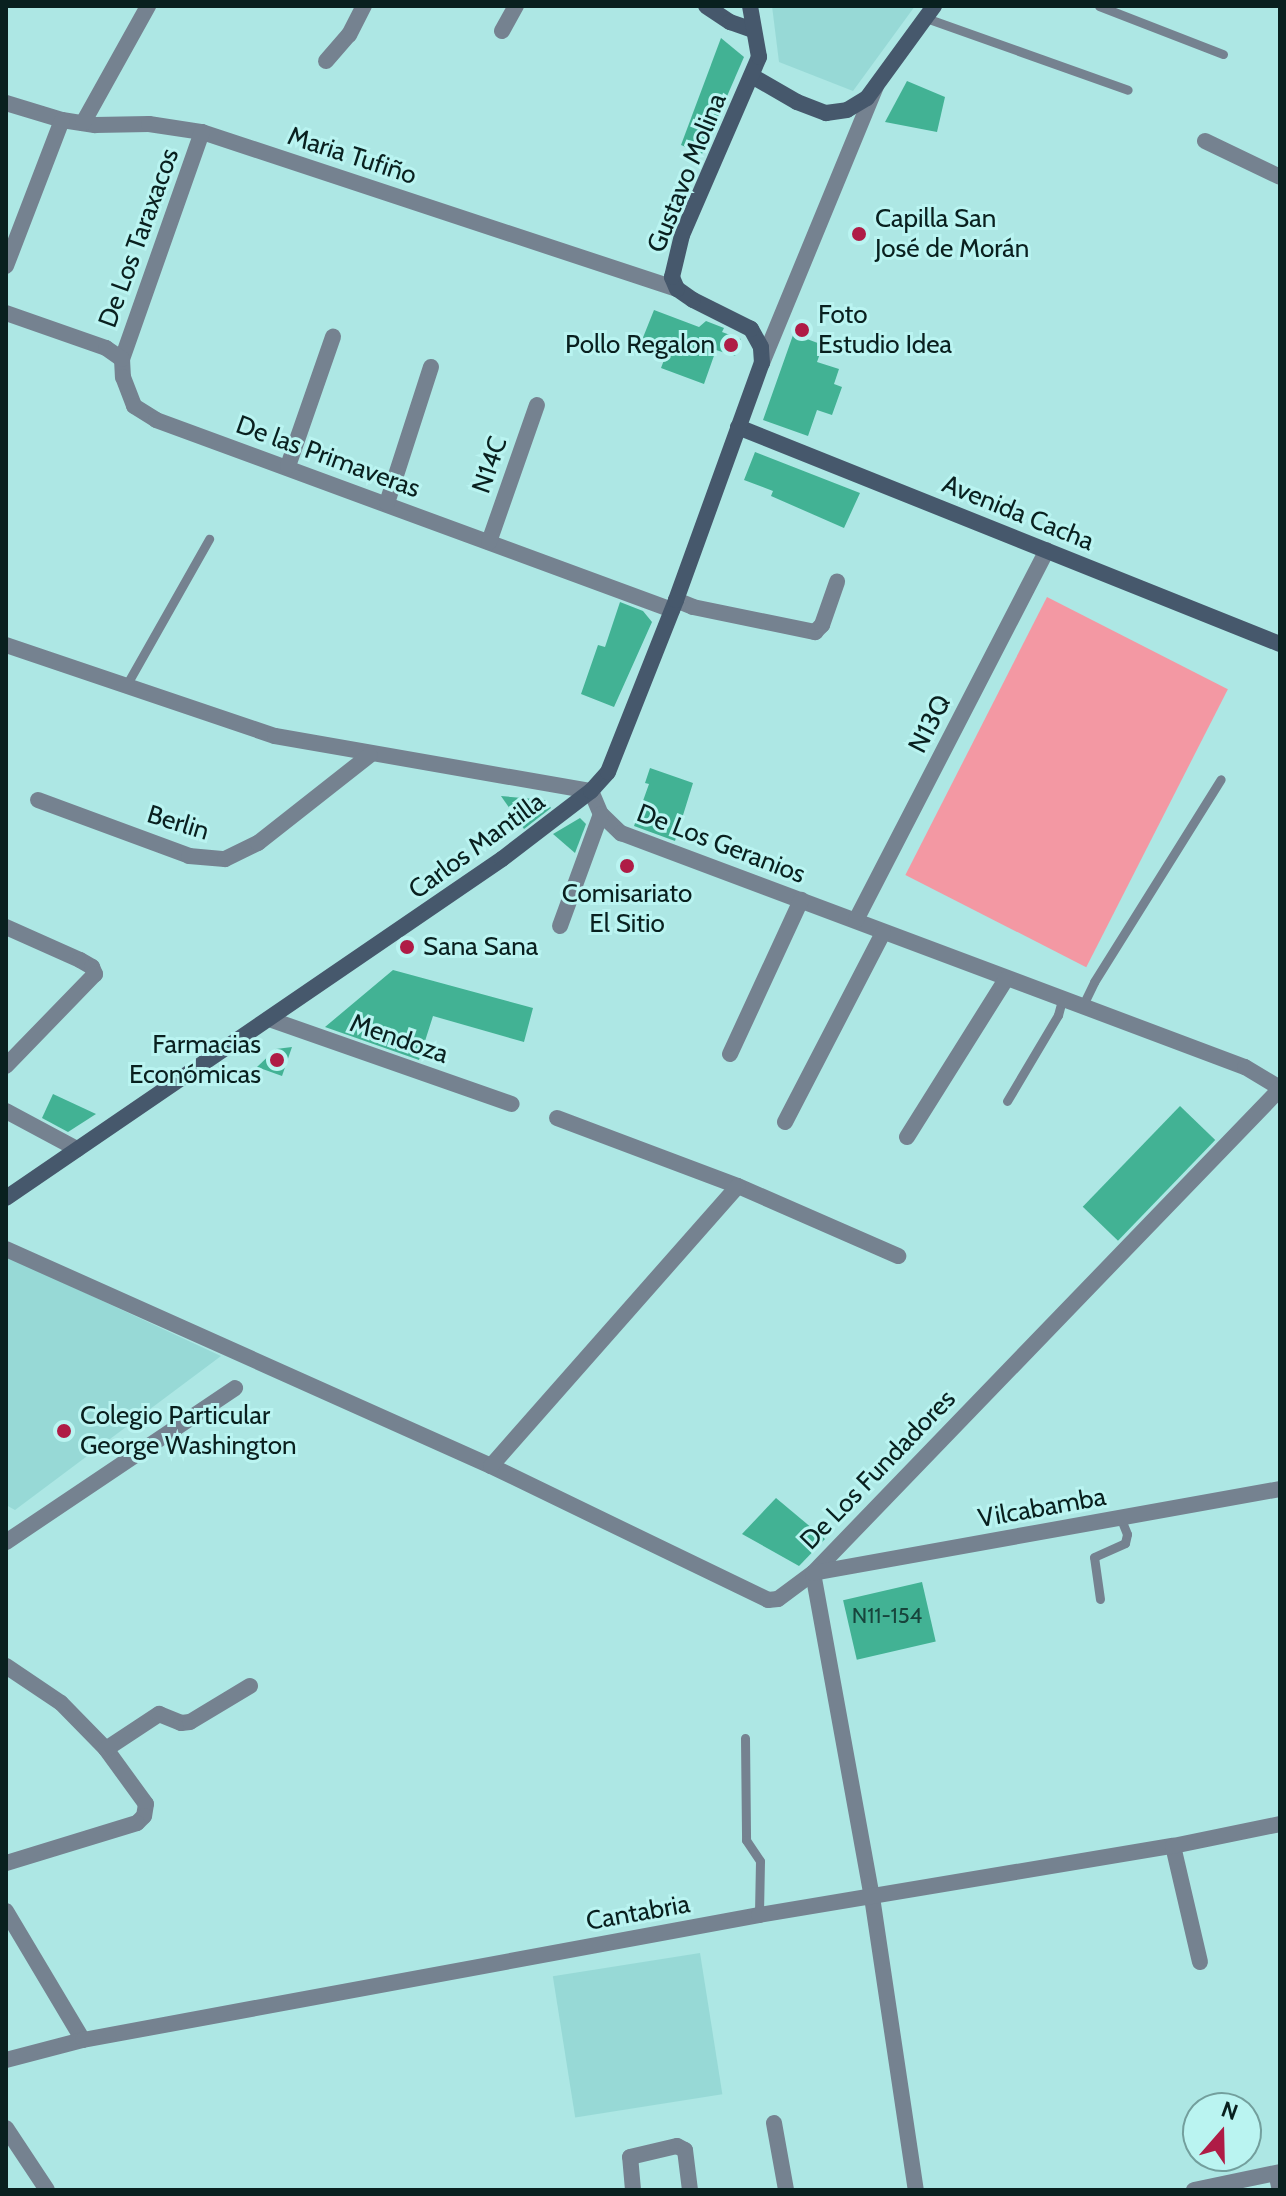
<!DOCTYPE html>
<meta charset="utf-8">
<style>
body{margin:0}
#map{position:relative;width:1286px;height:2196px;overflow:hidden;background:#ade7e4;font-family:Cabin,sans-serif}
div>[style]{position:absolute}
.built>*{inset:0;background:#97d9d6;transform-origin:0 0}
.green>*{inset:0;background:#f398a3;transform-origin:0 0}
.building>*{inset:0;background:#42b294;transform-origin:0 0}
.lane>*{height:9px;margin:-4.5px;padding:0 4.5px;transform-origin:4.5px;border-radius:4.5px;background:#758290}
.street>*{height:16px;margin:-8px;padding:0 8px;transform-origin:8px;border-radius:8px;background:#758290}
.secondary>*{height:16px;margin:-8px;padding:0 8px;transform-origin:8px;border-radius:8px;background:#46586c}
.dots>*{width:22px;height:22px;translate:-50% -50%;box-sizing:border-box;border:4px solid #baf4f1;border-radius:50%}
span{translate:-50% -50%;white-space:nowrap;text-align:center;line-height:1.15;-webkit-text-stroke:6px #baf4f1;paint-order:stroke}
.number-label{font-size:22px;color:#17443c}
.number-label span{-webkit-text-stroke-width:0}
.street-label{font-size:26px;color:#09201f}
.poi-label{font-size:26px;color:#09201f}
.left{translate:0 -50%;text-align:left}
.right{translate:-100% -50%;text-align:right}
.frame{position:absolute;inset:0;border:8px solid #09201f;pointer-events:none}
.north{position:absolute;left:1182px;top:2092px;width:80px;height:80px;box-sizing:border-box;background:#baf4f1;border:2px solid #739f9d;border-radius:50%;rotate:20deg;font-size:22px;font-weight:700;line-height:32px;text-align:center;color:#09201f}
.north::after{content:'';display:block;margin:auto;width:28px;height:36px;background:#af1c46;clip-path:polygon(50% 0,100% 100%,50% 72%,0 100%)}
</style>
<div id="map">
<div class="built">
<div style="clip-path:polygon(772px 6px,915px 6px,853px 91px,779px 62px)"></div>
<div style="clip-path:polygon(6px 1256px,221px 1356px,15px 1510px,6px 1505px)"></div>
<div style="left:700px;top:1953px;width:143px;height:149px;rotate:81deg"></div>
</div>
<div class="green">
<div style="left:1047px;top:597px;width:203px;height:312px;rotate:27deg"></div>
</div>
<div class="building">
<div style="clip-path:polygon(721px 38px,744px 57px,702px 154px,681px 145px)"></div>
<div style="clip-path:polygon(907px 81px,945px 97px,937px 132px,885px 122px)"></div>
<div style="clip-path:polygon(654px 310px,699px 327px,706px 321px,724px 328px,722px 332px,741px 339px,735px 356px,716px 350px,704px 384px,661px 368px,664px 360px,638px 350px)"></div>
<div style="clip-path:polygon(798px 321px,812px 326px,807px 339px,823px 345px,817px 362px,839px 369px,834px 384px,842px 387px,832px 415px,817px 410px,808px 436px,763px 420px)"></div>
<div style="clip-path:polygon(755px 452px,860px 493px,844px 528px,771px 496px,773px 491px,744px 480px)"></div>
<div style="clip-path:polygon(620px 602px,643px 611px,652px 622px,614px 707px,581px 694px,598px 645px,605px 647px)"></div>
<div style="clip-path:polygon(650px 768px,693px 783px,675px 841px,634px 826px,649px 784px,645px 783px)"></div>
<div style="clip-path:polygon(501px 796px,545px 800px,551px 808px,524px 829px)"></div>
<div style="clip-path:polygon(580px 818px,586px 824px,575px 853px,553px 834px)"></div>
<div style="clip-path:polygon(393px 970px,533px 1008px,524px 1042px,433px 1016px,419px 1060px,325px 1027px)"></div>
<div style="clip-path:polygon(292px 1047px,282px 1076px,257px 1067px,276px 1049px)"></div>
<div style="clip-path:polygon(53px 1094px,96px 1114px,68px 1132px,42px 1118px)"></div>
<div style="left:1180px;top:1106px;width:49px;height:140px;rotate:44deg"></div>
<div style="clip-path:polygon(776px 1498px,825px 1539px,799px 1566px,742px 1534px)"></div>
<div style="left:922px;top:1582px;width:61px;height:81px;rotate:77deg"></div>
</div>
<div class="lane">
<div style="left:1099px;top:6px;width:133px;rotate:21.2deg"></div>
<div style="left:926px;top:18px;width:214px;rotate:19.6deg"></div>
<div style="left:127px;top:684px;width:167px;rotate:-60.5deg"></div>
<div style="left:1082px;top:1007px;width:28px;rotate:-64deg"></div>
<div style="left:1094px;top:982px;width:239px;rotate:-58deg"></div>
<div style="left:1007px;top:1101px;width:100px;rotate:-59.3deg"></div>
<div style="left:1058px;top:1015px;width:16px;rotate:-75deg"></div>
<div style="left:1100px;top:1599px;width:42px;rotate:-98.1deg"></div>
<div style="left:1094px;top:1557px;width:34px;rotate:-24deg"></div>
<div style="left:1125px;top:1543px;width:9px;rotate:-77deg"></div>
<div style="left:1127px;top:1534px;width:16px;rotate:-112deg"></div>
<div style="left:745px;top:1738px;width:102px;rotate:89.4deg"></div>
<div style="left:746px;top:1840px;width:25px;rotate:56deg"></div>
<div style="left:760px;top:1861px;width:54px;rotate:91.1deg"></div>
<div style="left:1272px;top:2173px;width:17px;rotate:77deg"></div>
</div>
<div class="street">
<div style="left:502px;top:31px;width:29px;rotate:-61deg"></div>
<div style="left:326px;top:61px;width:35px;rotate:-49deg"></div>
<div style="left:349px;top:35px;width:33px;rotate:-63deg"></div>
<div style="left:6px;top:103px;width:59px;rotate:16.9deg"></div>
<div style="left:62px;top:120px;width:33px;rotate:9deg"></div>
<div style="left:95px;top:125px;width:54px;rotate:-1.1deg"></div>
<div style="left:149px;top:124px;width:54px;rotate:8.6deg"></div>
<div style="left:202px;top:132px;width:500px;rotate:18.29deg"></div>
<div style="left:83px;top:123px;width:134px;rotate:-60.9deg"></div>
<div style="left:202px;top:132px;width:241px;rotate:109.4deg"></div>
<div style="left:122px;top:359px;width:18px;rotate:87deg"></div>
<div style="left:123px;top:377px;width:31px;rotate:69deg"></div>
<div style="left:134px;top:406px;width:26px;rotate:32deg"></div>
<div style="left:156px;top:420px;width:550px;rotate:20.21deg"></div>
<div style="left:1205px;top:141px;width:83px;rotate:25.6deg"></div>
<div style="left:6px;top:266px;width:156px;rotate:-69deg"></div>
<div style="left:6px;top:313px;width:106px;rotate:19.3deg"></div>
<div style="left:106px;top:348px;width:19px;rotate:35deg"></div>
<div style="left:762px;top:363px;width:299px;rotate:-67.6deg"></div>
<div style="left:288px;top:466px;width:137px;rotate:-70.8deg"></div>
<div style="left:387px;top:503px;width:143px;rotate:-72.1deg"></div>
<div style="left:489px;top:542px;width:145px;rotate:-70.7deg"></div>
<div style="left:676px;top:600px;width:18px;rotate:22deg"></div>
<div style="left:693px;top:607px;width:125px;rotate:11.6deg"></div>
<div style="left:815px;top:632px;width:10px;rotate:-45deg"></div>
<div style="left:822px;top:625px;width:46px;rotate:-70.8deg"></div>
<div style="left:6px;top:645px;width:284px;rotate:18.7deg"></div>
<div style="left:275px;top:736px;width:321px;rotate:9.9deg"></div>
<div style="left:591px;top:791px;width:25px;rotate:67deg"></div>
<div style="left:601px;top:814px;width:28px;rotate:44deg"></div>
<div style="left:621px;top:833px;width:666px;rotate:20.56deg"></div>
<div style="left:1245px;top:1067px;width:41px;rotate:31deg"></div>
<div style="left:38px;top:800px;width:161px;rotate:20.3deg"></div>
<div style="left:189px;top:856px;width:36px;rotate:5deg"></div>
<div style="left:225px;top:859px;width:37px;rotate:-26deg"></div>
<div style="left:258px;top:843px;width:142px;rotate:-38.2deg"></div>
<div style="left:856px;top:920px;width:416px;rotate:-62.7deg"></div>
<div style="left:560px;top:926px;width:119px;rotate:-69.9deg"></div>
<div style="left:6px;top:927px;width:81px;rotate:24deg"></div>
<div style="left:80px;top:960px;width:14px;rotate:30deg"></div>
<div style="left:92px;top:967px;width:8px;rotate:67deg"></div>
<div style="left:95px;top:974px;width:128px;rotate:134.1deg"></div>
<div style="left:269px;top:1019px;width:257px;rotate:19.3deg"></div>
<div style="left:730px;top:1054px;width:170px;rotate:-65.2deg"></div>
<div style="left:6px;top:1111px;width:81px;rotate:28.2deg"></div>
<div style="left:557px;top:1118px;width:193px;rotate:20.6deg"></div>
<div style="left:738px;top:1186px;width:175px;rotate:23.6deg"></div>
<div style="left:785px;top:1122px;width:213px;rotate:-62.6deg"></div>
<div style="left:907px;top:1137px;width:186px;rotate:-57.9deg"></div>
<div style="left:6px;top:1249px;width:531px;rotate:24.1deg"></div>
<div style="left:491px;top:1466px;width:308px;rotate:25.8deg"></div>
<div style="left:768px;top:1600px;width:10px;rotate:-6deg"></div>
<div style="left:778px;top:1599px;width:44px;rotate:-36.6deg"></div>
<div style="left:813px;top:1573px;width:673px;rotate:-46.02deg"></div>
<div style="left:491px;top:1466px;width:373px;rotate:-48.6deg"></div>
<div style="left:6px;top:1542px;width:276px;rotate:-33.9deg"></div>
<div style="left:813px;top:1573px;width:329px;rotate:79.7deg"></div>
<div style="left:872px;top:1897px;width:296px;rotate:81.5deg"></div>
<div style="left:813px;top:1573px;width:474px;rotate:-10.2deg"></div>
<div style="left:6px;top:1666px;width:66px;rotate:33.9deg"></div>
<div style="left:61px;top:1703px;width:64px;rotate:45.6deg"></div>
<div style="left:106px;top:1749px;width:68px;rotate:54deg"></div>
<div style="left:146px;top:1804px;width:12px;rotate:99deg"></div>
<div style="left:144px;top:1816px;width:10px;rotate:135deg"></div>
<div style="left:137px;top:1823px;width:137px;rotate:163deg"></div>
<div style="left:106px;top:1749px;width:64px;rotate:-33.4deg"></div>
<div style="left:159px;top:1714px;width:24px;rotate:22deg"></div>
<div style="left:181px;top:1723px;width:9px;rotate:-6deg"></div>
<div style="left:190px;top:1722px;width:70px;rotate:-31deg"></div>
<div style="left:1173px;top:1846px;width:119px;rotate:76.9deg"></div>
<div style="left:6px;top:1911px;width:150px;rotate:59.2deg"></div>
<div style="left:6px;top:2060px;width:80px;rotate:-14.6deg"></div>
<div style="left:83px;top:2040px;width:687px;rotate:-10.48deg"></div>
<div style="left:759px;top:1915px;width:420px;rotate:-9.5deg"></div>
<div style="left:1173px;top:1846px;width:109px;rotate:-11.6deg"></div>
<div style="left:774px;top:2123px;width:68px;rotate:79.8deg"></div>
<div style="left:6px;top:2128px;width:74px;rotate:56.5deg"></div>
<div style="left:633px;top:2190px;width:33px;rotate:-95deg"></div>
<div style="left:630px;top:2157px;width:48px;rotate:-13.2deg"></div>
<div style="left:677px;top:2146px;width:9px;rotate:27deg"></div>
<div style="left:685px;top:2150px;width:40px;rotate:82.9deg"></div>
<div style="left:1194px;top:2190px;width:88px;rotate:-11.8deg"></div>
</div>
<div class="secondary">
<div style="left:706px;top:6px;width:29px;rotate:34deg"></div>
<div style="left:730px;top:22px;width:24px;rotate:19deg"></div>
<div style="left:752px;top:76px;width:52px;rotate:30deg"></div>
<div style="left:797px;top:102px;width:31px;rotate:21deg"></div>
<div style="left:826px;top:113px;width:21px;rotate:-8deg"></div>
<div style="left:847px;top:110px;width:23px;rotate:-31deg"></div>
<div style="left:867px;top:98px;width:114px;rotate:-53.9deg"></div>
<div style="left:738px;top:427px;width:584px;rotate:21.82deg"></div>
<div style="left:6px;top:1198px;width:601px;rotate:-34.35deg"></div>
<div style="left:502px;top:859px;width:112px;rotate:-37.4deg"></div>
<div style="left:591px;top:791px;width:25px;rotate:-48deg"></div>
<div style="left:608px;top:772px;width:185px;rotate:-68.4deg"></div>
<div style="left:676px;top:600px;width:252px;rotate:-70.1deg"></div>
<div style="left:762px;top:363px;width:16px;rotate:-94deg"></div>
<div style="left:761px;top:347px;width:21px;rotate:-119deg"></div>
<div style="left:751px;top:329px;width:65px;rotate:-153.4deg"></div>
<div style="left:693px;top:300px;width:19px;rotate:-145deg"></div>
<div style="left:677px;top:289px;width:13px;rotate:-113deg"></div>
<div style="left:672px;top:277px;width:43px;rotate:-76.6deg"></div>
<div style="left:682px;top:235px;width:194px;rotate:-66.6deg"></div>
<div style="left:759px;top:57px;width:52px;rotate:-100deg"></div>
</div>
<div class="dots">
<div style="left:859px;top:234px;background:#af1c46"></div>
<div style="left:802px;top:330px;background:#af1c46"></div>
<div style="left:731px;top:345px;background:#af1c46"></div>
<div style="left:627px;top:866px;background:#af1c46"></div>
<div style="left:407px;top:947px;background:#af1c46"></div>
<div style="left:277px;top:1060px;background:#af1c46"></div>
<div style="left:64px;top:1431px;background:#af1c46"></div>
</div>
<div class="number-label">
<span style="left:887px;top:1616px">N11-154</span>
</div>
<div class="street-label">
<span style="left:352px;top:156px;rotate:18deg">Maria Tufiño</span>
<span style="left:687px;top:173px;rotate:-68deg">Gustavo Molina</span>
<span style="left:139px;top:238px;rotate:-70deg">De Los Taraxacos</span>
<span style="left:328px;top:457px;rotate:20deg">De las Primaveras</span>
<span style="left:490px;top:465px;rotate:-71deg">N14C</span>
<span style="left:1018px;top:513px;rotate:22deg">Avenida Cacha</span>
<span style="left:930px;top:724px;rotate:-63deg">N13Q</span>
<span style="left:178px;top:823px;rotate:17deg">Berlin</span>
<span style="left:721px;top:844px;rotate:21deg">De Los Geranios</span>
<span style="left:477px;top:846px;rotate:-36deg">Carlos Mantilla</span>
<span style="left:399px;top:1039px;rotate:19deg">Mendoza</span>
<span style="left:878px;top:1470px;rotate:-46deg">De Los Fundadores</span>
<span style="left:1042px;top:1508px;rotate:-10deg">Vilcabamba</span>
<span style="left:638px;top:1913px;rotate:-10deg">Cantabria</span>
</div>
<div class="poi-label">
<span class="left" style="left:875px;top:234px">Capilla San<br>José de Morán</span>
<span class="left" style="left:818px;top:330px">Foto<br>Estudio Idea</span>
<span class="right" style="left:715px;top:345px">Pollo Regalon</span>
<span style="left:627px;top:909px">Comisariato<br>El Sitio</span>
<span class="left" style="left:423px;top:947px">Sana Sana</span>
<span class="right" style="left:261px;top:1060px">Farmacias<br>Económicas</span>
<span class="left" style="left:80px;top:1431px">Colegio Particular<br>George Washington</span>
</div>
<div class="frame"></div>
<div class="north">N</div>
</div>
